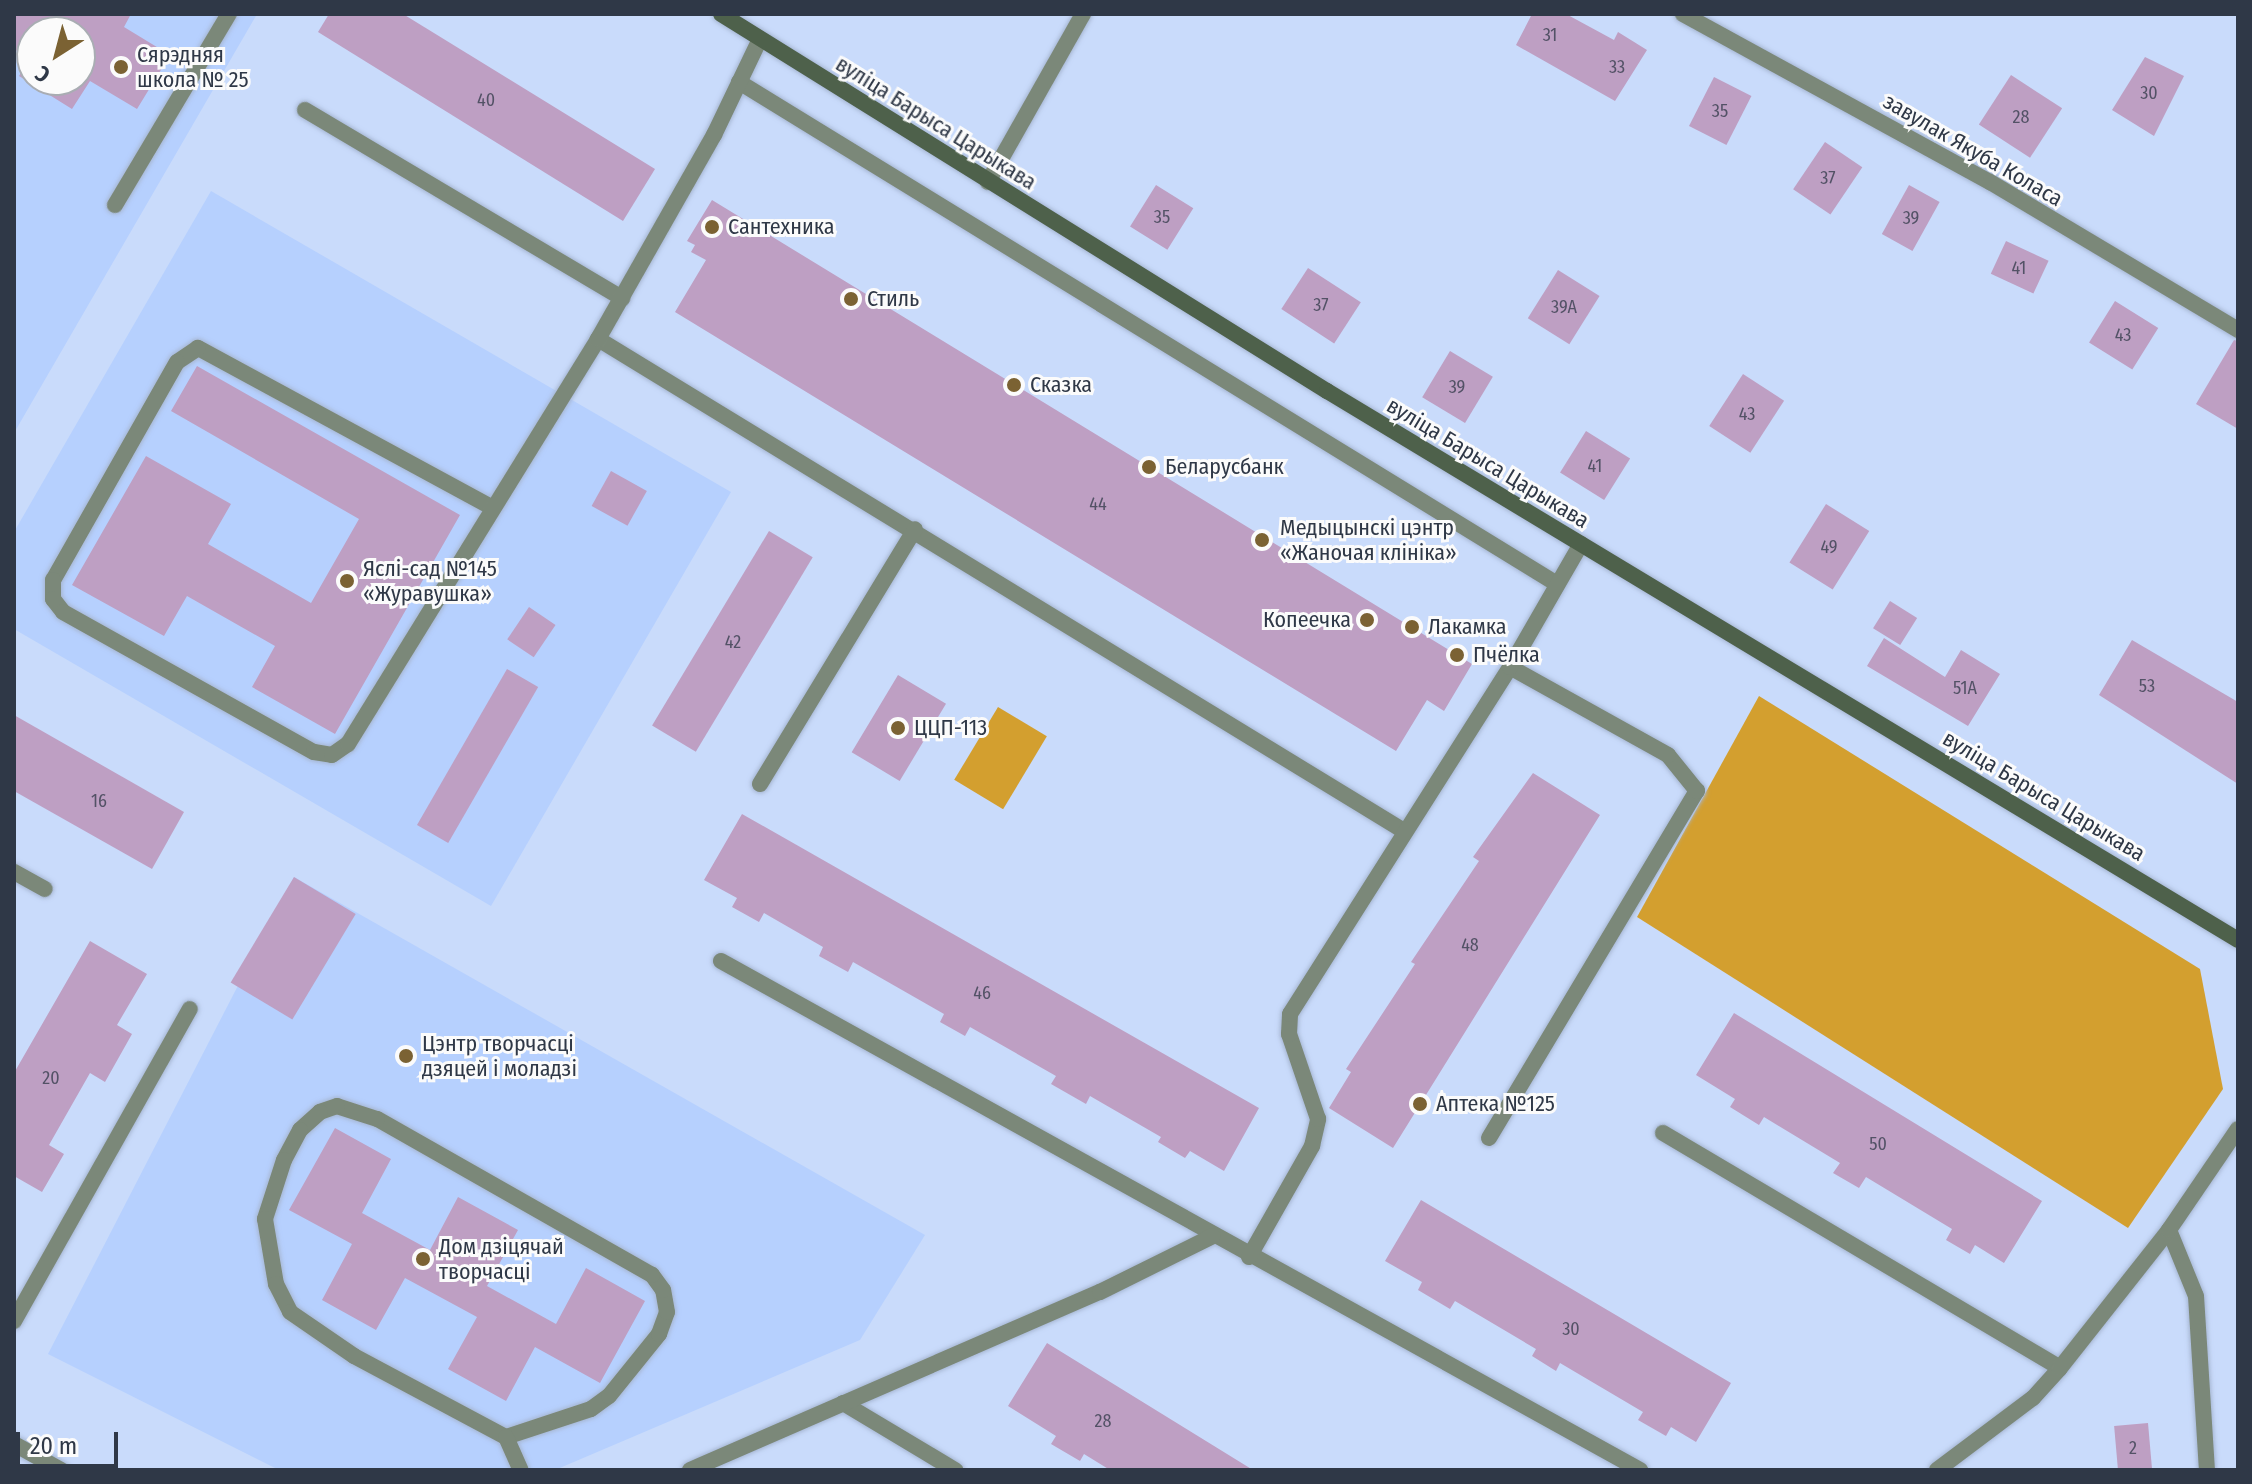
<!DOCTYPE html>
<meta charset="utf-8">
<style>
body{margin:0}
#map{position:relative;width:2252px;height:1484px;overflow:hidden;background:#c9dbfb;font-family:"Fira Sans Condensed",sans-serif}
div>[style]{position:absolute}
.built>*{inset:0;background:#b6d0fe}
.green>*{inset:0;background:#d39f2f;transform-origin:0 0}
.building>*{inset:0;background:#be9fc3;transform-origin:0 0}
.roads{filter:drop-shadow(0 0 2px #a7b7d3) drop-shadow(0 0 2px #a7b7d3)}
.service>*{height:16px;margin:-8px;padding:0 8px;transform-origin:8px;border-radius:8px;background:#7b8879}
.minor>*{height:16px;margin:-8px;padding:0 8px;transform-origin:8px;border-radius:8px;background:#7b8879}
.tertiary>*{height:16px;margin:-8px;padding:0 8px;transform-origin:8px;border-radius:8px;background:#7b8879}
.secondary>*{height:16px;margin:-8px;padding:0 8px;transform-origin:8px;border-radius:8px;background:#4e614b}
.dots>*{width:22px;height:22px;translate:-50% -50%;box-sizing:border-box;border:4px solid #fbfbfb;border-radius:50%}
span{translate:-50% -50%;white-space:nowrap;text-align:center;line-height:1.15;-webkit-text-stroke:6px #fbfbfb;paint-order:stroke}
.number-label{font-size:18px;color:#535266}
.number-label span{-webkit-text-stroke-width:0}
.poi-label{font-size:22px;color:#2f3847}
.left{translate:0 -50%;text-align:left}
.right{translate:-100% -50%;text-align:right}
.street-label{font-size:22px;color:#2f3847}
.frame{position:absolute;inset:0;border:16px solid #2f3847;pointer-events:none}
.north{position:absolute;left:16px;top:16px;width:80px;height:80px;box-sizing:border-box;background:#fbfbfb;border:2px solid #a9adb3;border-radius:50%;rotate:216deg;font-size:22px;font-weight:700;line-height:32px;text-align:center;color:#2f3847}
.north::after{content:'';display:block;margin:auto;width:28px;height:36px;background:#7b6233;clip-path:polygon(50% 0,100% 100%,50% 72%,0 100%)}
.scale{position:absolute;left:16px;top:1432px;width:102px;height:36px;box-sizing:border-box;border:4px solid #2f3847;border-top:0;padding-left:10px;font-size:24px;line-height:28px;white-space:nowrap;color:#2f3847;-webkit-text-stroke:6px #fbfbfb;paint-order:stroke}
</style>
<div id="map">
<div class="built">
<div style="clip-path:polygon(evenodd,14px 14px,257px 14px,14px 433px,14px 14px,32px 32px,80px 32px,80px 80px,32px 80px,32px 32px)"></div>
<div style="clip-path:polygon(211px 191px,731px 492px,491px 906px,14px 629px,14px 532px)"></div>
<div style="clip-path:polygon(294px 877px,925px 1235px,860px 1340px,555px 1470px,279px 1470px,48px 1354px)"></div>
</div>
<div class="green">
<div style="clip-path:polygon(1759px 696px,2200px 969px,2223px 1089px,2128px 1228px,1637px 917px)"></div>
<div style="left:998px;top:707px;width:57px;height:85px;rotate:31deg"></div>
</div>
<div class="building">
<div style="clip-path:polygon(evenodd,14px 14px,131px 14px,124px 27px,170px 55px,137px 109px,90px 81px,72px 109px,19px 76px,30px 59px,14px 49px,14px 14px,32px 32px,80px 32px,80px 80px,32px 80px,32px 32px)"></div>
<div style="clip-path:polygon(329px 14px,403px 14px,655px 169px,623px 221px,318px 32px)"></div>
<div style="clip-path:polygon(1532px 14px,1566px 14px,1614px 40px,1618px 32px,1647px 50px,1615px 101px,1516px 45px)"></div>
<div style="clip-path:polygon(2145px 57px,2184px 76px,2154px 136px,2112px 110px)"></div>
<div style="left:2011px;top:75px;width:61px;height:59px;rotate:33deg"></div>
<div style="left:1714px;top:77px;width:42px;height:55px;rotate:27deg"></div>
<div style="left:1825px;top:142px;width:45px;height:57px;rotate:34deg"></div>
<div style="left:1156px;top:185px;width:44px;height:49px;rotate:32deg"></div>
<div style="left:1909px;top:185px;width:35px;height:56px;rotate:29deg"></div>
<div style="clip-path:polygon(712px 200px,1472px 664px,1444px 711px,1427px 700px,1396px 751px,675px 312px,706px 260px,691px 252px,695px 245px,687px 241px)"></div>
<div style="left:2006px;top:241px;width:47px;height:36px;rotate:25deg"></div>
<div style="left:1308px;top:268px;width:63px;height:49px;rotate:33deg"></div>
<div style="left:1558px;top:270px;width:49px;height:57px;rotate:32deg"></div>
<div style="left:2115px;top:301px;width:51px;height:49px;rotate:32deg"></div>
<div style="clip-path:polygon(2234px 340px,2238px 341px,2238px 429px,2196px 404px)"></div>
<div style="left:1450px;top:351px;width:50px;height:54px;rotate:31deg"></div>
<div style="clip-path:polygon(197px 366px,460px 515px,335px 734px,252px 687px,275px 646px,187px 596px,164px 636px,72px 585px,146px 456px,231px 504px,208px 544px,311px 603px,359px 519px,171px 411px)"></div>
<div style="left:1743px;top:374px;width:49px;height:62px;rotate:33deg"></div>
<div style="left:1586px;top:431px;width:52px;height:49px;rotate:32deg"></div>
<div style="left:611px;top:471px;width:41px;height:40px;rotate:29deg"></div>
<div style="left:1826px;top:504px;width:51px;height:69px;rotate:32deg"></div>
<div style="left:769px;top:531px;width:51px;height:227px;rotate:31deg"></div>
<div style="left:1890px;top:601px;width:32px;height:32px;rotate:32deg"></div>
<div style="left:529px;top:607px;width:32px;height:39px;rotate:34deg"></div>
<div style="clip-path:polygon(1884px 638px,1945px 677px,1961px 650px,2000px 674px,1968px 726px,1867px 666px)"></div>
<div style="clip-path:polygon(2132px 640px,2238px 702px,2238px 784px,2099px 695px)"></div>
<div style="left:507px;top:669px;width:36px;height:180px;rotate:30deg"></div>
<div style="left:898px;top:675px;width:56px;height:90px;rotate:31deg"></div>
<div style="clip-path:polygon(14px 715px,184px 812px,152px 869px,14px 791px)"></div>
<div style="clip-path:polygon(1533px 773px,1600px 815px,1393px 1148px,1329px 1108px,1351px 1072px,1346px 1069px,1415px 964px,1411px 962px,1479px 861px,1473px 857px)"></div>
<div style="clip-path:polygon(742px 814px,1259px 1108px,1224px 1171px,1190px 1151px,1185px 1158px,1158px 1142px,1161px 1137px,1090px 1096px,1086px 1104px,1051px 1084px,1056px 1076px,970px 1027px,965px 1036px,940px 1022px,944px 1014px,853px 962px,848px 972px,819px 956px,823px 947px,764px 913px,759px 922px,732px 907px,737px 898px,704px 880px)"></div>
<div style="left:294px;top:877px;width:72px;height:123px;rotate:31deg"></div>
<div style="clip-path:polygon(90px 941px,147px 974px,117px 1025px,132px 1034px,105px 1082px,90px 1073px,49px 1145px,64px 1154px,42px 1192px,14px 1176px,14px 1073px)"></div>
<div style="clip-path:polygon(1734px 1013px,2042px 1201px,2004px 1263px,1975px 1245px,1970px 1254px,1946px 1240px,1952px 1229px,1866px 1177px,1859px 1188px,1833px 1173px,1840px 1163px,1764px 1117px,1759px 1125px,1730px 1107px,1735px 1099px,1696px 1075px)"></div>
<div style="clip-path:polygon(335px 1128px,391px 1159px,362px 1213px,430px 1250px,458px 1197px,518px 1230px,487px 1286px,556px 1324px,586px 1268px,645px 1301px,600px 1383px,535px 1347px,506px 1401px,448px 1369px,477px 1317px,405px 1278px,376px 1330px,322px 1300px,352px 1244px,289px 1210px)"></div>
<div style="clip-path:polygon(1421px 1200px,1731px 1383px,1696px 1442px,1671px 1427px,1666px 1436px,1638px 1420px,1643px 1412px,1560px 1363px,1556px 1371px,1532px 1356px,1536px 1349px,1455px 1301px,1450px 1309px,1418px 1290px,1422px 1282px,1385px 1261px)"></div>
<div style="clip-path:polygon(1047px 1343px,1253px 1470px,1110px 1470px,1084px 1454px,1080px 1461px,1051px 1444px,1056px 1436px,1008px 1406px)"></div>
<div style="left:2148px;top:1423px;width:47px;height:34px;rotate:85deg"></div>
</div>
<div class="roads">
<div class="service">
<div style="left:739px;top:82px;width:960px;rotate:31.54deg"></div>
<div style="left:305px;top:110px;width:369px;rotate:30.7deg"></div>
<div style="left:988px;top:182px;width:193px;rotate:-60.5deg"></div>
<div style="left:115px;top:205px;width:222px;rotate:-59.2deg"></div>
<div style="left:598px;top:339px;width:944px;rotate:31.4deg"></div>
<div style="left:493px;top:508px;width:336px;rotate:-151.5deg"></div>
<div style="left:198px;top:348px;width:25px;rotate:146deg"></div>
<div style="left:177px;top:362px;width:251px;rotate:119.6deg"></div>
<div style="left:53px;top:580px;width:19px;rotate:90deg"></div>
<div style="left:53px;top:599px;width:16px;rotate:52deg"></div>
<div style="left:63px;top:612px;width:287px;rotate:29.2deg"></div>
<div style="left:314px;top:752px;width:18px;rotate:9deg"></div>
<div style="left:332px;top:755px;width:19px;rotate:-35deg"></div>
<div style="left:348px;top:744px;width:476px;rotate:-58.3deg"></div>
<div style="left:598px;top:339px;width:235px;rotate:-60.4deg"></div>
<div style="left:714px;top:135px;width:106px;rotate:-64.4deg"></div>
<div style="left:760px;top:784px;width:298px;rotate:-58.7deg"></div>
<div style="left:14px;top:872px;width:35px;rotate:29deg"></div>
<div style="left:721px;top:961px;width:1051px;rotate:28.98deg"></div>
<div style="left:1663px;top:1133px;width:461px;rotate:30.6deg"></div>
<div style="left:1489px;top:1138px;width:405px;rotate:-59.1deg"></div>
<div style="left:1697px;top:791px;width:46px;rotate:-128.9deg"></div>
<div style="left:1668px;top:755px;width:181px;rotate:-150.9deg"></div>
<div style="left:1249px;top:1257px;width:128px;rotate:-60.4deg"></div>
<div style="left:1312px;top:1146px;width:28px;rotate:-77deg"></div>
<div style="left:1318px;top:1119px;width:90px;rotate:-108.8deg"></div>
<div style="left:1289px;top:1034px;width:20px;rotate:-87deg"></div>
<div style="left:1290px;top:1014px;width:411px;rotate:-57.6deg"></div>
<div style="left:1510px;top:667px;width:142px;rotate:-60deg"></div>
<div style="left:14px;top:1321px;width:358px;rotate:-60.6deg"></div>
<div style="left:843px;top:1403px;width:131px;rotate:30.9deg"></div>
<div style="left:506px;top:1437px;width:89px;rotate:-18.2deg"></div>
<div style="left:591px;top:1409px;width:22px;rotate:-36deg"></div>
<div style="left:609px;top:1396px;width:80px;rotate:-51.1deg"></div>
<div style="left:659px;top:1334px;width:23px;rotate:-70deg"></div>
<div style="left:667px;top:1312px;width:22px;rotate:-100deg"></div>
<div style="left:663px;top:1290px;width:19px;rotate:-126deg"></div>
<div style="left:652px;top:1275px;width:316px;rotate:-150.4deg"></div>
<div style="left:377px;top:1119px;width:42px;rotate:-162deg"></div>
<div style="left:337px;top:1106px;width:18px;rotate:161deg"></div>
<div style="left:320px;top:1112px;width:27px;rotate:138deg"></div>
<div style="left:300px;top:1130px;width:34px;rotate:118deg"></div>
<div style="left:284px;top:1160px;width:62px;rotate:107.9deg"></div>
<div style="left:265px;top:1219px;width:66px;rotate:80.4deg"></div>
<div style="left:276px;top:1284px;width:31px;rotate:63deg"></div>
<div style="left:290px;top:1312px;width:78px;rotate:34.5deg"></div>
<div style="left:354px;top:1356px;width:172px;rotate:28.1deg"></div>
<div style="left:506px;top:1437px;width:36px;rotate:66deg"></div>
<div style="left:14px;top:1444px;width:54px;rotate:29deg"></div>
<div style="left:690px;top:1470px;width:447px;rotate:-23.5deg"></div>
<div style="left:1100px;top:1292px;width:126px;rotate:-26.4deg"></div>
</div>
<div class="minor">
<div style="left:1683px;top:14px;width:350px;rotate:28.7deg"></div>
<div style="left:1990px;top:182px;width:289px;rotate:30.8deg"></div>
<div style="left:2169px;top:1230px;width:71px;rotate:67.8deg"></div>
<div style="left:2196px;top:1296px;width:174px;rotate:86.4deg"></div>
</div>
<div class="tertiary">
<div style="left:1937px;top:1470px;width:120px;rotate:-36.9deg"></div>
<div style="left:2033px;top:1398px;width:40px;rotate:-48deg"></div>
<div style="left:2060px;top:1368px;width:176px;rotate:-51.7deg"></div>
<div style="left:2169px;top:1230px;width:122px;rotate:-55.7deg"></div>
</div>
<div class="secondary">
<div style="left:721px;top:14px;width:714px;rotate:31.89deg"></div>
<div style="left:1327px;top:391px;width:1064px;rotate:31.07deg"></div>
</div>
</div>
<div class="dots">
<div style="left:121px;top:67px;background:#7b6233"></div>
<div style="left:712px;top:227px;background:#7b6233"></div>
<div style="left:851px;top:299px;background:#7b6233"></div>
<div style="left:1014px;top:385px;background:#7b6233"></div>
<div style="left:1149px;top:467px;background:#7b6233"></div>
<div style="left:1262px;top:540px;background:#7b6233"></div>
<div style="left:347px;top:581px;background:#7b6233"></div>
<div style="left:1367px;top:620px;background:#7b6233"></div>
<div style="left:1412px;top:627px;background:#7b6233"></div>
<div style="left:1457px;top:655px;background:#7b6233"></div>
<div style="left:898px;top:728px;background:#7b6233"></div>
<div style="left:406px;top:1056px;background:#7b6233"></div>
<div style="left:1420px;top:1104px;background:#7b6233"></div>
<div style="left:423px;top:1259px;background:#7b6233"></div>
</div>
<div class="number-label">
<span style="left:1550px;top:35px">31</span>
<span style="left:1617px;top:67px">33</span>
<span style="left:2149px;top:93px">30</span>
<span style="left:486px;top:100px">40</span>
<span style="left:1720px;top:111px">35</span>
<span style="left:2021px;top:117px">28</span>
<span style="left:1828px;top:178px">37</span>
<span style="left:1162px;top:217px">35</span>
<span style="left:1911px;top:218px">39</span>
<span style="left:2019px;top:268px">41</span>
<span style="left:1321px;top:305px">37</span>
<span style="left:1564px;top:307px">39А</span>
<span style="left:2123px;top:335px">43</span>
<span style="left:1457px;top:387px">39</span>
<span style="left:1747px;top:414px">43</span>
<span style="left:1595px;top:466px">41</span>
<span style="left:1098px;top:504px">44</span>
<span style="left:1829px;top:547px">49</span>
<span style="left:733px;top:642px">42</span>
<span style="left:2147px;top:686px">53</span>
<span style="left:1965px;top:688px">51А</span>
<span style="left:99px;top:801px">16</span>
<span style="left:1470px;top:945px">48</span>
<span style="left:982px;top:993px">46</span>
<span style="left:51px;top:1078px">20</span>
<span style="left:1878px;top:1144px">50</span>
<span style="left:1571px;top:1329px">30</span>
<span style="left:1103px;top:1421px">28</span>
<span style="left:2133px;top:1448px">2</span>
</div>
<div class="poi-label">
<span class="left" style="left:137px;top:67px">Сярэдняя<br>школа № 25</span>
<span class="left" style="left:728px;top:227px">Сантехника</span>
<span class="left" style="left:867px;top:299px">Стиль</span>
<span class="left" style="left:1030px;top:385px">Сказка</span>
<span class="left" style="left:1165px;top:467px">Беларусбанк</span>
<span class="left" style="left:1280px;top:540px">Медыцынскі цэнтр<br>«Жаночая клініка»</span>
<span class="left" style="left:363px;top:581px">Яслі-сад №145<br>«Журавушка»</span>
<span class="right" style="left:1351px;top:620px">Копеечка</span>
<span class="left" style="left:1428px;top:627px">Лакамка</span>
<span class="left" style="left:1473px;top:655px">Пчёлка</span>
<span class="left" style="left:914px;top:728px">ЦЦП-113</span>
<span class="left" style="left:422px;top:1056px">Цэнтр творчасці<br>дзяцей і моладзі</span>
<span class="left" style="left:1436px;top:1104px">Аптека №125</span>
<span class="left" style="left:439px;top:1259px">Дом дзіцячай<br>творчасці</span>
</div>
<div class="street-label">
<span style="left:936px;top:123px;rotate:32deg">вуліца Барыса Царыкава</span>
<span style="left:1973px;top:150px;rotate:30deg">завулак Якуба Коласа</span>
<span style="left:1488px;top:463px;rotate:31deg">вуліца Барыса Царыкава</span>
<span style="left:2044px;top:796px;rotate:31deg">вуліца Барыса Царыкава</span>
</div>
<div class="frame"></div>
<div class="north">С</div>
<div class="scale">20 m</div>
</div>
